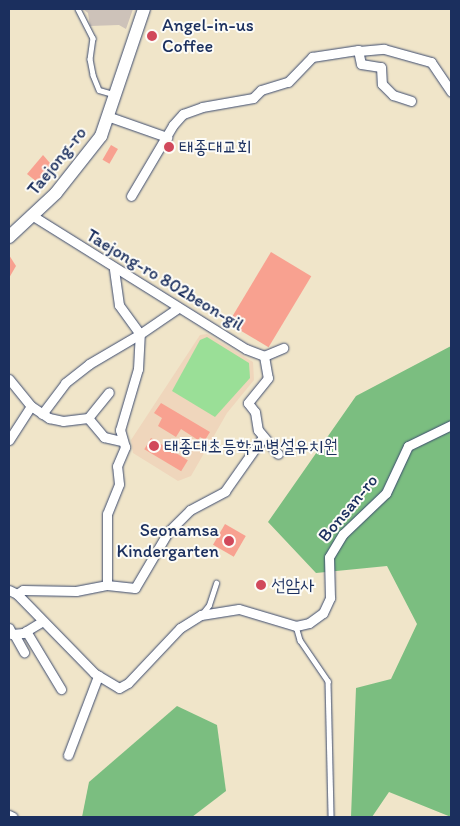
<!DOCTYPE html>
<meta charset="utf-8">
<style>
body{margin:0}
#map{position:relative;width:460px;height:826px;overflow:hidden;background:#f0e5c9;font-family:Itim,"Poor Story",sans-serif}
div>[style]{position:absolute}
.built>*{inset:0;background:#efd6bc}
.industrial>*{inset:0;background:#cdc2b9}
.green>*{inset:0;background:#9adf97}
.forest>*{inset:0;background:#7bbe80}
.building>*{inset:0;background:#f8a190;transform-origin:0 0}
.roads{filter:drop-shadow(0 0 1px #3b4a6e) drop-shadow(0 0 1px #3b4a6e)}
.service>*{height:4.5px;margin:-2.25px;padding:0 2.25px;transform-origin:2.25px;border-radius:2.25px;background:#fff}
.minor>*{height:9px;margin:-4.5px;padding:0 4.5px;transform-origin:4.5px;border-radius:4.5px;background:#fff}
.secondary>*{height:12px;margin:-6px;padding:0 6px;transform-origin:6px;border-radius:6px;background:#fff}
.dots>*{width:14px;height:14px;translate:-50% -50%;box-sizing:border-box;border:2px solid #fdfcf7;border-radius:50%}
span{translate:-50% -50%;white-space:nowrap;text-align:center;line-height:1.15;-webkit-text-stroke:4px #fdfcf7;paint-order:stroke}
.poi-label{font-size:18px;color:#1b2f5e}
.left{translate:0 -50%;text-align:left}
.right{translate:-100% -50%;text-align:right}
.street-label{font-size:18px;color:#1b2f5e}
.frame{position:absolute;inset:0;border:10px solid #1b2f5e;pointer-events:none}
</style>
<div id="map">
<div class="built">
<div style="clip-path:polygon(207px 334px,253px 362px,254px 380px,227px 413px,191px 476px,178px 481px,133px 453px,131px 440px,200px 335px)"></div>
</div>
<div class="industrial">
<div style="clip-path:polygon(83px 9px,133px 9px,126px 29px,119px 25px,90px 26px,88px 13px)"></div>
</div>
<div class="green">
<div style="clip-path:polygon(207px 337px,249px 363px,250px 378px,215px 417px,172px 391px,200px 340px)"></div>
</div>
<div class="forest">
<div style="clip-path:polygon(451px 346px,451px 817px,389px 792px,372px 817px,351px 817px,356px 688px,391px 679px,417px 624px,387px 566px,316px 573px,268px 522px,356px 396px)"></div>
<div style="clip-path:polygon(177px 706px,217px 725px,226px 791px,192px 817px,82px 817px,89px 782px)"></div>
</div>
<div class="building">
<div style="left:111px;top:145px;width:8px;height:17px;rotate:30deg"></div>
<div style="clip-path:polygon(43px 155px,56px 170px,42px 186px,27px 174px)"></div>
<div style="left:271px;top:252px;width:47px;height:83px;rotate:31deg"></div>
<div style="clip-path:polygon(9px 255px,16px 266px,9px 278px)"></div>
<div style="clip-path:polygon(161px 403px,210px 432px,205px 440px,200px 437px,198px 440px,181px 429px,176px 437px,158px 426px,162px 418px,154px 413px)"></div>
<div style="left:151px;top:438px;width:43px;height:13px;rotate:31deg"></div>
<div style="left:225px;top:524px;width:24px;height:24px;rotate:30deg"></div>
</div>
<div class="roads">
<div class="service">
<div style="left:78px;top:9px;width:33px;rotate:63deg"></div>
<div style="left:93px;top:38px;width:21px;rotate:98deg"></div>
<div style="left:90px;top:59px;width:16px;rotate:79deg"></div>
<div style="left:93px;top:75px;width:16px;rotate:68deg"></div>
<div style="left:99px;top:90px;width:15px;rotate:16deg"></div>
<div style="left:202px;top:614px;width:11px;rotate:-52deg"></div>
<div style="left:209px;top:605px;width:23px;rotate:-72deg"></div>
<div style="left:296px;top:626px;width:15px;rotate:74deg"></div>
<div style="left:300px;top:640px;width:50px;rotate:55.7deg"></div>
<div style="left:328px;top:681px;width:136px;rotate:88.7deg"></div>
</div>
<div class="minor">
<div style="left:359px;top:51px;width:25px;rotate:-5deg"></div>
<div style="left:384px;top:49px;width:49px;rotate:15.5deg"></div>
<div style="left:431px;top:62px;width:36px;rotate:56deg"></div>
<div style="left:107px;top:116px;width:64px;rotate:19.3deg"></div>
<div style="left:131px;top:196px;width:82px;rotate:-59.4deg"></div>
<div style="left:173px;top:125px;width:15px;rotate:-48deg"></div>
<div style="left:183px;top:114px;width:20px;rotate:-20deg"></div>
<div style="left:202px;top:107px;width:52px;rotate:-10deg"></div>
<div style="left:253px;top:98px;width:11px;rotate:-45deg"></div>
<div style="left:261px;top:90px;width:28px;rotate:-17deg"></div>
<div style="left:288px;top:82px;width:35px;rotate:-46deg"></div>
<div style="left:312px;top:57px;width:47px;rotate:-8.7deg"></div>
<div style="left:358px;top:50px;width:14px;rotate:78deg"></div>
<div style="left:361px;top:64px;width:20px;rotate:9deg"></div>
<div style="left:381px;top:67px;width:17px;rotate:87deg"></div>
<div style="left:382px;top:84px;width:16px;rotate:45deg"></div>
<div style="left:393px;top:95px;width:19px;rotate:18deg"></div>
<div style="left:33px;top:216px;width:251px;rotate:32deg"></div>
<div style="left:246px;top:349px;width:19px;rotate:21deg"></div>
<div style="left:264px;top:356px;width:21px;rotate:-23deg"></div>
<div style="left:264px;top:356px;width:22px;rotate:80deg"></div>
<div style="left:268px;top:378px;width:32px;rotate:129deg"></div>
<div style="left:248px;top:403px;width:11px;rotate:52deg"></div>
<div style="left:255px;top:412px;width:18px;rotate:81deg"></div>
<div style="left:258px;top:430px;width:31px;rotate:50deg"></div>
<div style="left:9px;top:379px;width:35px;rotate:51deg"></div>
<div style="left:31px;top:406px;width:22px;rotate:34deg"></div>
<div style="left:49px;top:418px;width:14px;rotate:12deg"></div>
<div style="left:63px;top:421px;width:25px;rotate:-7deg"></div>
<div style="left:88px;top:418px;width:33px;rotate:-51deg"></div>
<div style="left:42px;top:414px;width:39px;rotate:-53deg"></div>
<div style="left:65px;top:383px;width:31px;rotate:-38deg"></div>
<div style="left:89px;top:364px;width:59px;rotate:-30.5deg"></div>
<div style="left:140px;top:334px;width:36px;rotate:-126deg"></div>
<div style="left:119px;top:305px;width:36px;rotate:-98deg"></div>
<div style="left:88px;top:418px;width:25px;rotate:50deg"></div>
<div style="left:104px;top:437px;width:17px;rotate:13deg"></div>
<div style="left:9px;top:440px;width:40px;rotate:-57.1deg"></div>
<div style="left:107px;top:585px;width:71px;rotate:-90deg"></div>
<div style="left:107px;top:514px;width:32px;rotate:-68deg"></div>
<div style="left:119px;top:484px;width:18px;rotate:-96deg"></div>
<div style="left:117px;top:466px;width:21px;rotate:-67deg"></div>
<div style="left:125px;top:447px;width:18px;rotate:-106deg"></div>
<div style="left:120px;top:430px;width:64px;rotate:-73.6deg"></div>
<div style="left:138px;top:369px;width:35px;rotate:-87deg"></div>
<div style="left:140px;top:334px;width:46px;rotate:-34.4deg"></div>
<div style="left:9px;top:590px;width:9px;rotate:27deg"></div>
<div style="left:17px;top:594px;width:110px;rotate:45.7deg"></div>
<div style="left:94px;top:673px;width:29px;rotate:31deg"></div>
<div style="left:119px;top:688px;width:10px;rotate:-29deg"></div>
<div style="left:128px;top:683px;width:76px;rotate:-46.6deg"></div>
<div style="left:180px;top:628px;width:25px;rotate:-32deg"></div>
<div style="left:201px;top:615px;width:38px;rotate:-9deg"></div>
<div style="left:239px;top:609px;width:59px;rotate:16.6deg"></div>
<div style="left:296px;top:626px;width:13px;rotate:-13deg"></div>
<div style="left:309px;top:623px;width:17px;rotate:-36deg"></div>
<div style="left:323px;top:613px;width:17px;rotate:-65deg"></div>
<div style="left:330px;top:598px;width:41px;rotate:-91.4deg"></div>
<div style="left:329px;top:557px;width:27px;rotate:-59deg"></div>
<div style="left:343px;top:534px;width:59px;rotate:-43.6deg"></div>
<div style="left:386px;top:493px;width:52px;rotate:-64.9deg"></div>
<div style="left:408px;top:446px;width:48px;rotate:-26deg"></div>
<div style="left:17px;top:594px;width:7px;rotate:-34deg"></div>
<div style="left:23px;top:590px;width:53px;rotate:1.1deg"></div>
<div style="left:76px;top:591px;width:32px;rotate:-11deg"></div>
<div style="left:107px;top:585px;width:28px;rotate:6deg"></div>
<div style="left:135px;top:588px;width:65px;rotate:-59.5deg"></div>
<div style="left:168px;top:532px;width:31px;rotate:-45deg"></div>
<div style="left:190px;top:510px;width:40px;rotate:-28deg"></div>
<div style="left:225px;top:491px;width:66px;rotate:-54.9deg"></div>
<div style="left:9px;top:628px;width:7px;rotate:63deg"></div>
<div style="left:12px;top:634px;width:11px;rotate:-5deg"></div>
<div style="left:23px;top:633px;width:23px;rotate:-31deg"></div>
<div style="left:26px;top:631px;width:68px;rotate:58.9deg"></div>
<div style="left:14px;top:634px;width:21px;rotate:61deg"></div>
<div style="left:68px;top:755px;width:85px;rotate:-69.2deg"></div>
<div style="left:9px;top:815px;width:4px;rotate:27deg"></div>
</div>
<div class="secondary">
<div style="left:9px;top:237px;width:64px;rotate:-43.1deg"></div>
<div style="left:56px;top:193px;width:73px;rotate:-51.7deg"></div>
<div style="left:101px;top:136px;width:134px;rotate:-71.3deg"></div>
</div>
</div>
<div class="dots">
<div style="left:152px;top:36px;background:#d1495b"></div>
<div style="left:169px;top:147px;background:#d1495b"></div>
<div style="left:154px;top:446px;background:#d1495b"></div>
<div style="left:229px;top:541px;background:#d1495b"></div>
<div style="left:261px;top:585px;background:#d1495b"></div>
</div>
<div class="poi-label">
<span class="left" style="left:162px;top:36px">Angel-in-us<br>Coffee</span>
<span class="left" style="left:179px;top:147px">태종대교회</span>
<span class="left" style="left:164px;top:446px">태종대초등학교병설유치원</span>
<span class="right" style="left:219px;top:541px">Seonamsa<br>Kindergarten</span>
<span class="left" style="left:271px;top:585px">선암사</span>
</div>
<div class="street-label">
<span style="left:57px;top:161px;rotate:-51deg">Taejong-ro</span>
<span style="left:165px;top:280px;rotate:31deg">Taejong-ro 802beon-gil</span>
<span style="left:348px;top:508px;rotate:-50deg">Bonsan-ro</span>
</div>
<div class="frame"></div>
</div>
